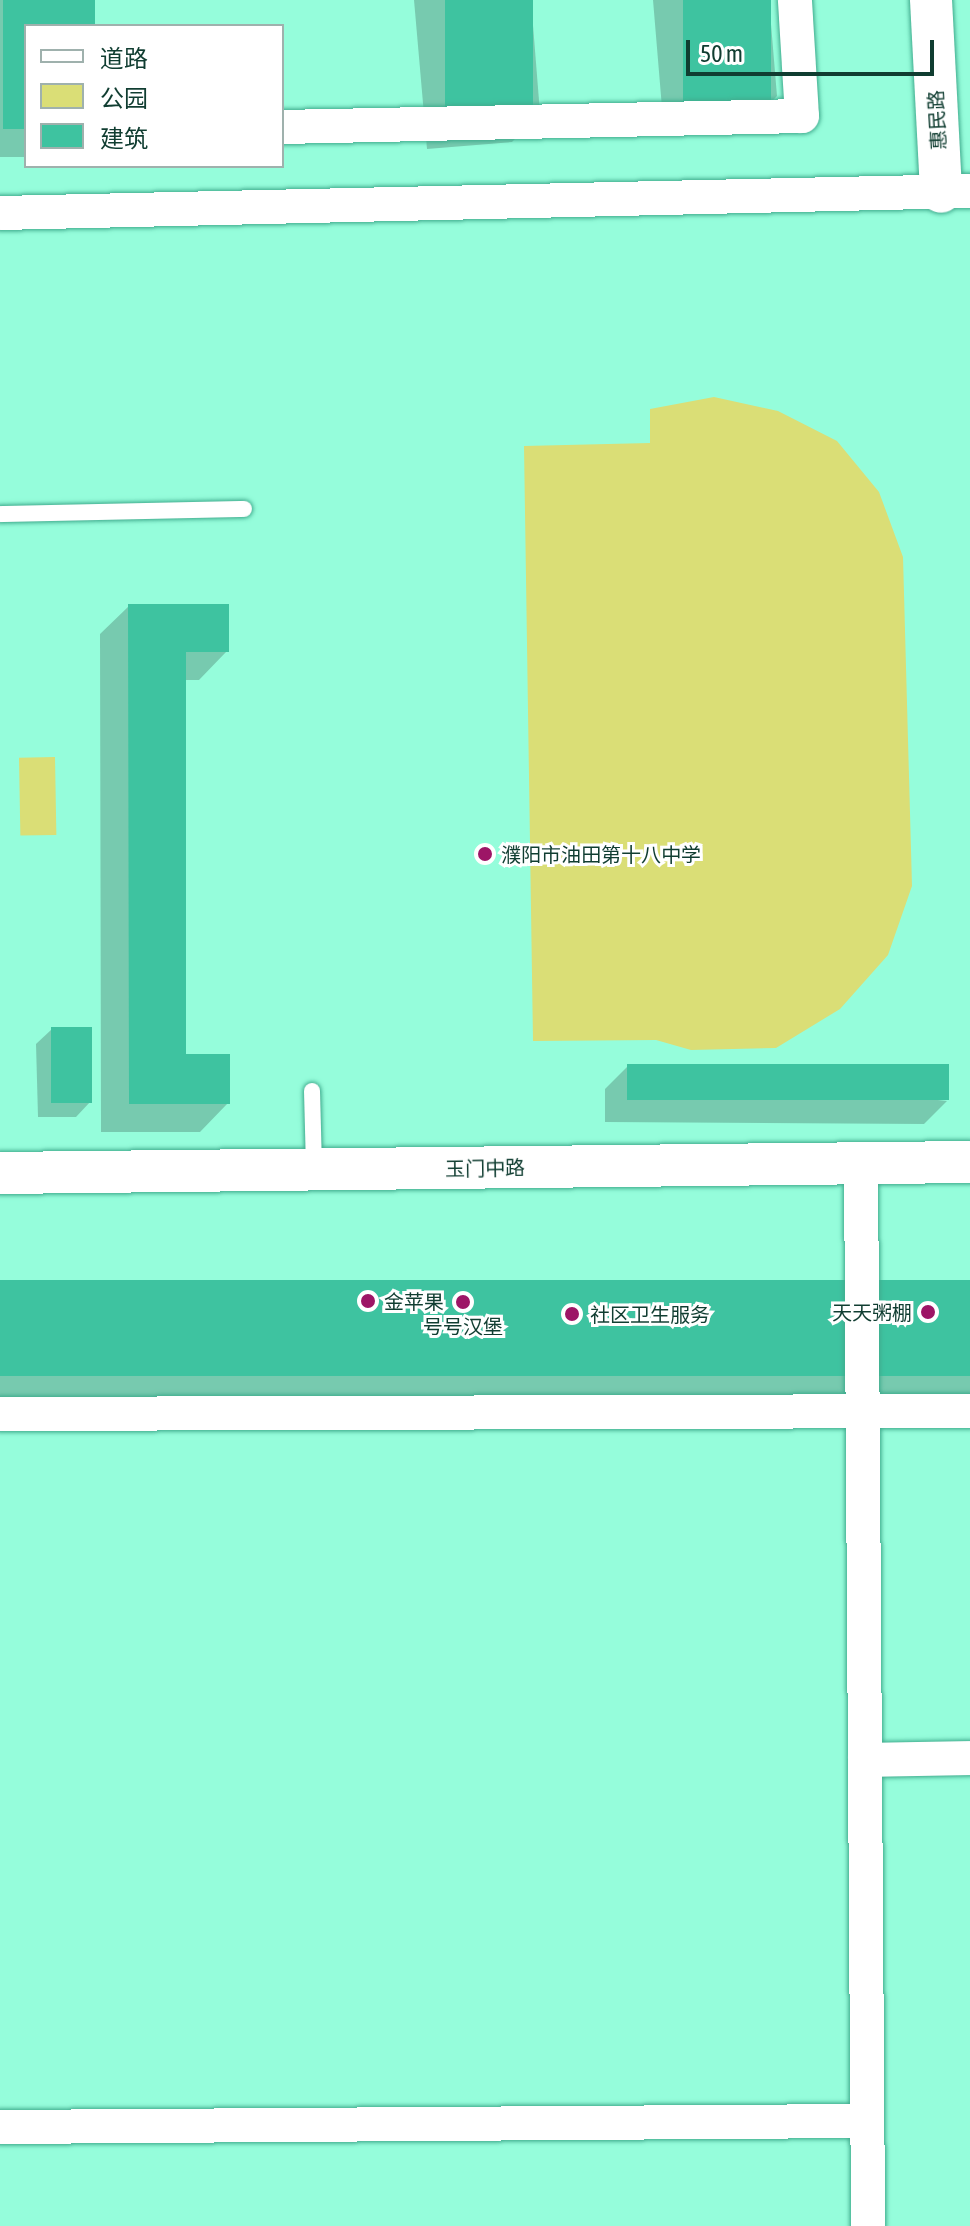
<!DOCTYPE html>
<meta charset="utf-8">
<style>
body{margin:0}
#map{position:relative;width:970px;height:2226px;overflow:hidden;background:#95fddb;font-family:"Asap Condensed","Noto Sans SC",sans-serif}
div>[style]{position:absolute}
.green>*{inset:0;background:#dade76;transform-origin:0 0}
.shadow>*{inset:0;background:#0003;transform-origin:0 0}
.building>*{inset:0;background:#3ec3a0;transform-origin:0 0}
.roads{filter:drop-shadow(0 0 2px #41ac8e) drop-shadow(0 0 2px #41ac8e)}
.service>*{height:16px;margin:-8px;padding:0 8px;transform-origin:8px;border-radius:8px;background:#fff}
.minor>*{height:34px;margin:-17px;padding:0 17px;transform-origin:17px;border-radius:17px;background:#fff}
.tertiary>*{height:42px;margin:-21px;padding:0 21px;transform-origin:21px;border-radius:21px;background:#fff}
.dots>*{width:22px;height:22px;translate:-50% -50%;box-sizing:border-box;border:4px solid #fff;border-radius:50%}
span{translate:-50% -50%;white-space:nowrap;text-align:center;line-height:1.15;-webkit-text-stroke:6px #fff;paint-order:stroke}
.street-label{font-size:20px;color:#103d31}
.poi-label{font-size:20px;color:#103d31}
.left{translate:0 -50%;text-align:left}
.right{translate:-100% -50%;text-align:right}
.legend{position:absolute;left:24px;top:24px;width:260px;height:144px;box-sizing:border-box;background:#fff;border:2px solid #9fb1ad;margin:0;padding:10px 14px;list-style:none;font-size:24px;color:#103d31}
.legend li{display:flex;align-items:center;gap:16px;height:40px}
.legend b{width:40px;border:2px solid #9fb1ad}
.scale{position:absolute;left:686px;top:40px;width:248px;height:36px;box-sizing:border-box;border:4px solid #103d31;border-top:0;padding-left:10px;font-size:24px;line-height:28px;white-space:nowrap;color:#103d31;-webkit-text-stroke:6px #fff;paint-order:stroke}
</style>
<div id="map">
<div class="green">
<div style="clip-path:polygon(714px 397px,778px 411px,837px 441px,879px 492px,903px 557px,912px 886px,888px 955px,840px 1009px,776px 1048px,691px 1050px,656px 1040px,533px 1041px,524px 446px,650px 443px,650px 409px)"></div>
<div style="left:55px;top:757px;width:78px;height:36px;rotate:89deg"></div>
</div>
<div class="shadow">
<div style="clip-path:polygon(0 0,93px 0,93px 26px,26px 26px,26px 157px,0 157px)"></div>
<div style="clip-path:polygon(414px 0,531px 0,540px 113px,512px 142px,427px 149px)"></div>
<div style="clip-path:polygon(653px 0,769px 0,777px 96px,749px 125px,664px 132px)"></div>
<div style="clip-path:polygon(129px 606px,227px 651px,199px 680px,184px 680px,184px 1056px,228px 1103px,200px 1132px,101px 1132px,100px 634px)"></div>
<div style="clip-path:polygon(52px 1029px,91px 1101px,76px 1117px,38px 1117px,36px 1044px)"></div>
<div style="clip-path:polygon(628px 1066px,947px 1101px,924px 1124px,605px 1122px,605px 1089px)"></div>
<div style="left:970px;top:1282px;width:122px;height:970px;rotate:90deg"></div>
</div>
<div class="building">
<div style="clip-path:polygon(3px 0,95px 0,95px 26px,26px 26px,26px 129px,3px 129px)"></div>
<div style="left:445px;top:0;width:88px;height:121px"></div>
<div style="left:683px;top:0;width:88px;height:104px"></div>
<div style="clip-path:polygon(128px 604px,229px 604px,229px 652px,186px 652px,186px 1054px,230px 1054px,230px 1104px,129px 1104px)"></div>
<div style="left:51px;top:1027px;width:41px;height:76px"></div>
<div style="left:627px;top:1064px;width:322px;height:36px"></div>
<div style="left:970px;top:1280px;width:96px;height:970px;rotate:90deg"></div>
</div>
<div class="roads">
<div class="service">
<div style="left:0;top:514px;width:244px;rotate:-1.2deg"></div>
<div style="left:312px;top:1091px;width:78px;rotate:88.5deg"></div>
</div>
<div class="minor">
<div style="left:282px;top:127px;width:520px;rotate:-1.21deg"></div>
<div style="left:802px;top:116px;width:116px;rotate:-93.5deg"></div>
<div style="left:0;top:213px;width:970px;rotate:-1.3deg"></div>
<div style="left:861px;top:1163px;width:1063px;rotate:89.62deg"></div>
<div style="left:0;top:1414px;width:970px;rotate:-0.18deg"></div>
<div style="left:865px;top:1760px;width:105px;rotate:-1.1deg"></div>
<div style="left:0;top:2127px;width:867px;rotate:-0.4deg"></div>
</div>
<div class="tertiary">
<div style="left:931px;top:0;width:192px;rotate:87deg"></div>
<div style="left:0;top:1173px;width:970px;rotate:-0.65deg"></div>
</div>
</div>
<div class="dots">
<div style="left:485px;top:854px;background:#9d1566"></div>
<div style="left:368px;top:1301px;background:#9d1566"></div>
<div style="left:463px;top:1302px;background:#9d1566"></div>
<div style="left:928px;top:1312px;background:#9d1566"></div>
<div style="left:572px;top:1314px;background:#9d1566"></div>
</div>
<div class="street-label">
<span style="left:937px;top:120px;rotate:-93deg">惠民路</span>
<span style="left:485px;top:1168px;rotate:-1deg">玉门中路</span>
</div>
<div class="poi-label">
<span class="left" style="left:501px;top:854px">濮阳市油田第十八中学</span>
<span class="left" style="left:384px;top:1301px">金苹果</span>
<span class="right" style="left:912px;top:1312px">天天粥棚</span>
<span class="left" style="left:590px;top:1314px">社区卫生服务</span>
<span style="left:463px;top:1326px">号号汉堡</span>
</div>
<ul class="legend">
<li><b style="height:10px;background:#fff"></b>道路</li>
<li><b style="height:22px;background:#dade76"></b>公园</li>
<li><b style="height:22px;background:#3ec3a0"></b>建筑</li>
</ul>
<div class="scale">50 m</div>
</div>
